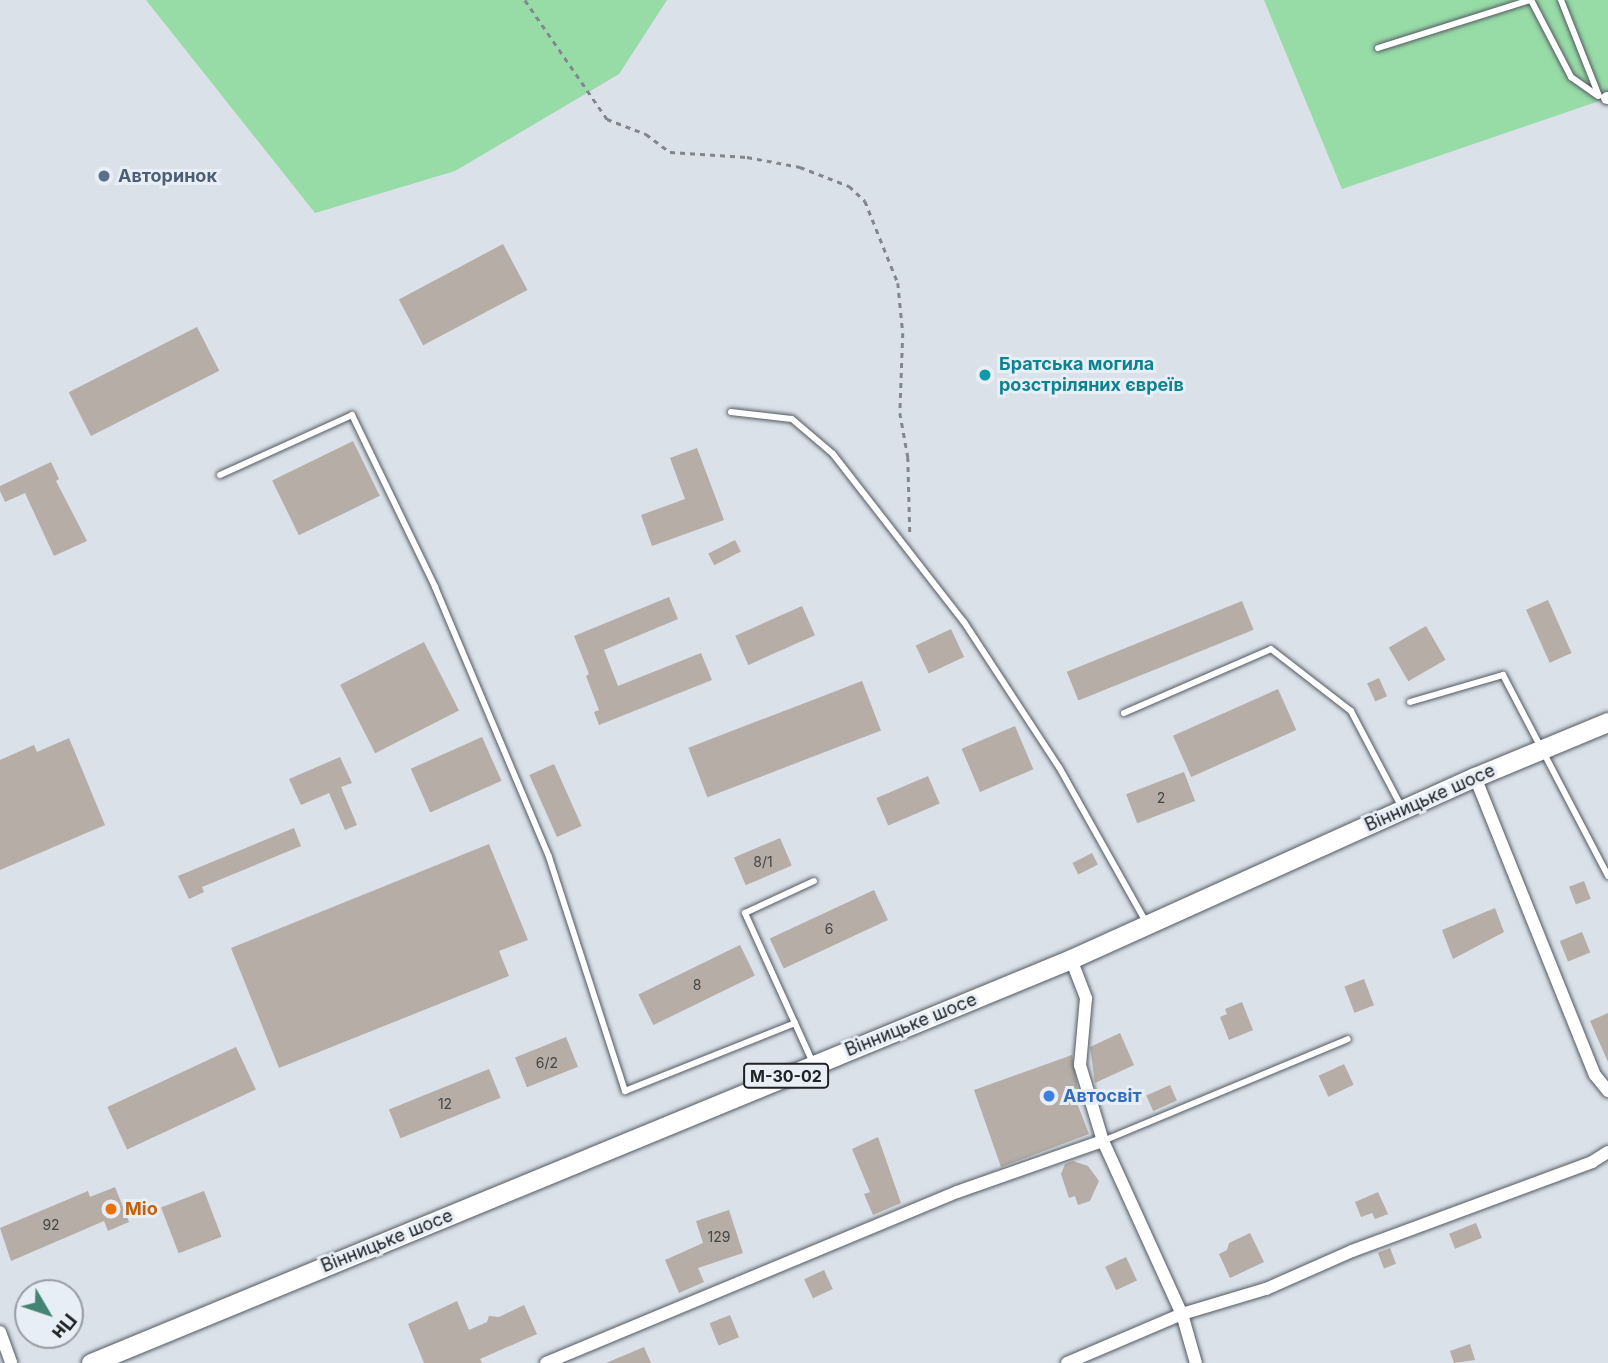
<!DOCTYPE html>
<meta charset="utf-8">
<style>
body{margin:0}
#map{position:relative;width:1608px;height:1363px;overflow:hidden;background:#dae1e9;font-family:Inter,sans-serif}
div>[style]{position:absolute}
.green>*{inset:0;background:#97dba7}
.building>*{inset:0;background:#b5ada6;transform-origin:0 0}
.path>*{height:2.5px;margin-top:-1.25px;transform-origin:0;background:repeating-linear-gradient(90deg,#82878d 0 5px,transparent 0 10px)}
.roads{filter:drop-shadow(0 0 2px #545961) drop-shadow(0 0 2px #545961)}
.lane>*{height:6px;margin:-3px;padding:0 3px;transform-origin:3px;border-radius:3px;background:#fff}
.street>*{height:12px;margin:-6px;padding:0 6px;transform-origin:6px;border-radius:6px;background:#fff}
.primary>*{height:19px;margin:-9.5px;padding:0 9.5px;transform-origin:9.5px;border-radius:9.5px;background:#fff}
.dots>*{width:19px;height:19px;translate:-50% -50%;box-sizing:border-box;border:4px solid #e7eef6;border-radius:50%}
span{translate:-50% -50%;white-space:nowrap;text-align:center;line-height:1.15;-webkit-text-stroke:6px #e7eef6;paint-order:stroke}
.number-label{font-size:14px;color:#454646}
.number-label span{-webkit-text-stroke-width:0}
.shield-label span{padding:2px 5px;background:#e7eef6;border:2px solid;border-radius:5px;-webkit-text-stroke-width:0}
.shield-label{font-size:16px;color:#202326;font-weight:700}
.service-label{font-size:18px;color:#4e5e75;font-weight:700}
.left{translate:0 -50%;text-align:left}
.culture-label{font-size:18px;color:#0d838f;font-weight:700}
.street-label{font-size:18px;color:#202326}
.shop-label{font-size:18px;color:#366cbe;font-weight:700}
.food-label{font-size:18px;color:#c56008;font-weight:700}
.north{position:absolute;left:14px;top:1279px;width:70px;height:70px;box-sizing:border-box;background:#e7eef6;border:2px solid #979da3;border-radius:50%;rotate:129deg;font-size:19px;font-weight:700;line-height:28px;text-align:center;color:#202326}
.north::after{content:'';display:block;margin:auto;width:24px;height:32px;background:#448473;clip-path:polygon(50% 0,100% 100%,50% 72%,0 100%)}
</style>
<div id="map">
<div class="green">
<div style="clip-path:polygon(146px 0,667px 0,619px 74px,455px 171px,315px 213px)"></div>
<div style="clip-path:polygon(1264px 0,1608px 0,1608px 98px,1342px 189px)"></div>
</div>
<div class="building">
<div style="left:503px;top:244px;width:52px;height:118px;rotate:62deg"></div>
<div style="left:197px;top:327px;width:49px;height:144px;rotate:63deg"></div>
<div style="left:353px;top:441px;width:61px;height:90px;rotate:64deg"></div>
<div style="clip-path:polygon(697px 448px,724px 520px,652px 546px,641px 515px,685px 499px,670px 458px)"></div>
<div style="clip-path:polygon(51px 462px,59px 479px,56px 481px,87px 541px,54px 556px,25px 493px,5px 502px,0 491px,0 486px)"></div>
<div style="left:735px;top:540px;width:13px;height:30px;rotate:63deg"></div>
<div style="clip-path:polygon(669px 597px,678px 619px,604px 650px,618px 686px,701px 653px,712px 680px,599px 725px,594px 712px,599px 710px,586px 676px,589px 674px,574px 636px)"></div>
<div style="left:1548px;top:600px;width:58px;height:24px;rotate:66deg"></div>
<div style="left:1242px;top:601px;width:31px;height:189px;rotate:68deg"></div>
<div style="left:802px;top:606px;width:32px;height:73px;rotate:66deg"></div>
<div style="left:1426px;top:626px;width:39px;height:43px;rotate:60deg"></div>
<div style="left:951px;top:629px;width:31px;height:39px;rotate:65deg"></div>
<div style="left:424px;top:642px;width:77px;height:94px;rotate:63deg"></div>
<div style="left:1379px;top:678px;width:20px;height:13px;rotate:66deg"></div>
<div style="left:862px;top:681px;width:53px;height:186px;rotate:69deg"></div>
<div style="left:1278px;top:689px;width:45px;height:115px;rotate:66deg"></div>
<div style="left:1015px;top:726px;width:47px;height:58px;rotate:67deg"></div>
<div style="left:482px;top:737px;width:48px;height:78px;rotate:66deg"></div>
<div style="clip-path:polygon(69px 738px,105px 825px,0 870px,0 760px,34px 745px,37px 752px)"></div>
<div style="clip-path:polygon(340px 757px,352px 783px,341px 787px,357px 825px,345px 830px,329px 793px,301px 805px,289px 779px)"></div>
<div style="left:554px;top:764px;width:68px;height:27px;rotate:66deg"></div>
<div style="left:1184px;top:772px;width:31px;height:62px;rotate:69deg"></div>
<div style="left:928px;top:776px;width:30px;height:56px;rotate:67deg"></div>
<div style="clip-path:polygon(294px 828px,301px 846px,202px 887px,204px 892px,189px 899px,178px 876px)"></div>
<div style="left:780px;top:838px;width:30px;height:50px;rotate:67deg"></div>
<div style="clip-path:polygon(489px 844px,528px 940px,499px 951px,509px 976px,279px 1068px,231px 948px)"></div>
<div style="left:1092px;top:853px;width:13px;height:22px;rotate:63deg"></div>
<div style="left:1584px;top:881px;width:19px;height:16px;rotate:69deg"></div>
<div style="left:874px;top:890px;width:33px;height:115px;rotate:65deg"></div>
<div style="clip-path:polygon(1495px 908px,1504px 932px,1453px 959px,1442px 930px)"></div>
<div style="left:1582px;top:932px;width:22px;height:24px;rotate:68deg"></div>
<div style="left:740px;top:945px;width:34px;height:113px;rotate:64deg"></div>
<div style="left:1364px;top:979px;width:28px;height:21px;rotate:69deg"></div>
<div style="clip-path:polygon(1242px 1002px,1253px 1030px,1229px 1040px,1220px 1017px,1227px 1014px,1225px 1009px)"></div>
<div style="clip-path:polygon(1608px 1013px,1608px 1062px,1590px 1021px)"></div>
<div style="clip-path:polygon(1120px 1033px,1134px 1065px,1095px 1083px,1090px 1047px)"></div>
<div style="left:566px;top:1037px;width:32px;height:55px;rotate:68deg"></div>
<div style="left:236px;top:1047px;width:47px;height:142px;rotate:65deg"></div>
<div style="clip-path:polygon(1072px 1055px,1078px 1090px,1073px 1093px,1089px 1134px,1001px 1167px,974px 1090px)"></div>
<div style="left:1344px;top:1064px;width:23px;height:28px;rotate:65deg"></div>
<div style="left:489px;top:1069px;width:31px;height:108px;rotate:68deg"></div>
<div style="left:1170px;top:1085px;width:17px;height:26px;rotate:66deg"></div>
<div style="clip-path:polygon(878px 1137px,901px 1203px,873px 1215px,864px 1194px,870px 1192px,852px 1149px)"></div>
<div style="clip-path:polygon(1073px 1161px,1088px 1166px,1099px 1181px,1090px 1201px,1078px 1205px,1075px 1196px,1069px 1198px,1061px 1174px,1065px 1164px)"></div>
<div style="clip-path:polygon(115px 1187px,129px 1222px,108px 1231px,104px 1221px,11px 1261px,0 1228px,88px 1191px,90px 1197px)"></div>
<div style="left:204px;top:1191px;width:49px;height:46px;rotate:69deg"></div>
<div style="clip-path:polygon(1378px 1192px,1388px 1214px,1375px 1219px,1372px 1213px,1361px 1217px,1355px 1202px)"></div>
<div style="clip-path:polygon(729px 1210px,743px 1253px,698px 1268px,704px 1282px,679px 1293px,665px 1260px,703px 1243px,696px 1221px)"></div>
<div style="left:1476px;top:1223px;width:16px;height:29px;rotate:68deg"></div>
<div style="clip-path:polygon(1250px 1233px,1264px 1262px,1230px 1278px,1219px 1254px,1227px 1250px,1229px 1243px)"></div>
<div style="left:1390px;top:1248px;width:17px;height:13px;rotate:69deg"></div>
<div style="left:1126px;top:1257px;width:26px;height:23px;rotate:65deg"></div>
<div style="left:824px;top:1270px;width:21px;height:22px;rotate:65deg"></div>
<div style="clip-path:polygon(457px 1301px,469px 1330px,487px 1322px,489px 1316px,499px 1317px,524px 1305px,537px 1334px,480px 1359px,482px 1363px,424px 1363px,408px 1324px)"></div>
<div style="left:730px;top:1315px;width:24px;height:22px;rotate:68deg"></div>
<div style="clip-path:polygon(1470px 1344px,1475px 1360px,1454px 1363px,1450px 1351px)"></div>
<div style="clip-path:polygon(644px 1347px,651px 1363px,606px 1363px)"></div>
</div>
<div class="path">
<div style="left:525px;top:0;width:145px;rotate:55.4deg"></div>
<div style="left:607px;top:119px;width:42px;rotate:21deg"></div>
<div style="left:646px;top:134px;width:30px;rotate:37deg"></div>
<div style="left:670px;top:152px;width:77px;rotate:3.7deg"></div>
<div style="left:747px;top:157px;width:54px;rotate:10.7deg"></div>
<div style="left:800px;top:167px;width:53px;rotate:21.2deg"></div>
<div style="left:849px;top:186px;width:22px;rotate:43deg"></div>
<div style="left:865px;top:201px;width:88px;rotate:68.1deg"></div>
<div style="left:898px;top:283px;width:50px;rotate:84.3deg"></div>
<div style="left:903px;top:333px;width:80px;rotate:92.1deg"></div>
<div style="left:900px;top:413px;width:45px;rotate:79.7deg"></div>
<div style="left:908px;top:457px;width:78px;rotate:88.5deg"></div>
</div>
<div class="roads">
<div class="lane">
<div style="left:1531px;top:0;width:87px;rotate:62.5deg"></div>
<div style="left:1571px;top:77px;width:33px;rotate:35deg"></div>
<div style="left:1561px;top:0;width:103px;rotate:68.4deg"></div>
<div style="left:1378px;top:48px;width:159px;rotate:-17.5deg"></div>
<div style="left:731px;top:412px;width:61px;rotate:6.5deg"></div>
<div style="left:792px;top:419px;width:54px;rotate:40.5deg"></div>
<div style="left:833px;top:454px;width:213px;rotate:52.1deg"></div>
<div style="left:964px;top:622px;width:173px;rotate:56.8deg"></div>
<div style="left:1059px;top:767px;width:178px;rotate:60.7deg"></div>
<div style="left:220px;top:475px;width:145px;rotate:-24.4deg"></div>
<div style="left:352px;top:415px;width:191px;rotate:64.2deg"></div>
<div style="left:435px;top:587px;width:293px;rotate:67.1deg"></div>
<div style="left:549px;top:857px;width:246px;rotate:72deg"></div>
<div style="left:625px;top:1091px;width:183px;rotate:-21.8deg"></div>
<div style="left:1410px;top:702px;width:97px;rotate:-16.2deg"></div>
<div style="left:1503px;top:675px;width:227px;rotate:62.4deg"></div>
<div style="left:1124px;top:713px;width:160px;rotate:-23.5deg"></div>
<div style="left:1271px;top:649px;width:101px;rotate:37.8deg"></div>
<div style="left:1351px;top:711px;width:107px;rotate:62.2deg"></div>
<div style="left:813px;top:1063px;width:165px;rotate:-114.4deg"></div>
<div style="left:745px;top:913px;width:76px;rotate:-24.9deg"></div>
<div style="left:1103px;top:1141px;width:265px;rotate:-22.6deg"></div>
</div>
<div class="street">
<div style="left:1607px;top:98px;width:1px"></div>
<div style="left:1475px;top:777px;width:321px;rotate:68.1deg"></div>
<div style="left:1595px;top:1075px;width:21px;rotate:51deg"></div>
<div style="left:1071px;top:959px;width:42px;rotate:69deg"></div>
<div style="left:1086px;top:998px;width:67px;rotate:95.1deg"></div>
<div style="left:1080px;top:1065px;width:79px;rotate:73.2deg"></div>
<div style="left:1103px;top:1141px;width:190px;rotate:65.5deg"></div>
<div style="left:1182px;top:1314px;width:51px;rotate:74.1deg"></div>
<div style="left:0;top:1332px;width:33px;rotate:70deg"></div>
<div style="left:546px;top:1363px;width:445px;rotate:-22.6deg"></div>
<div style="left:957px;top:1192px;width:155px;rotate:-19.3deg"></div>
<div style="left:1067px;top:1363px;width:125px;rotate:-23.1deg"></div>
<div style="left:1182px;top:1314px;width:88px;rotate:-16.6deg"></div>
<div style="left:1266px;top:1289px;width:94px;rotate:-23.8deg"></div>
<div style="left:1352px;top:1251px;width:256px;rotate:-20.3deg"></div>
<div style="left:1592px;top:1162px;width:19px;rotate:-32deg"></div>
</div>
<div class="primary">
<div style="left:91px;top:1363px;width:1060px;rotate:-22.4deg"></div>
<div style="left:1071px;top:959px;width:443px;rotate:-24.3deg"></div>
<div style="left:1475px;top:777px;width:144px;rotate:-22.5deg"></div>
</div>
</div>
<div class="dots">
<div style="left:104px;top:176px;background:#5c6f8a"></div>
<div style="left:985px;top:375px;background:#0f9aa8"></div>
<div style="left:1049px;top:1096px;background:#3f7fe0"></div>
<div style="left:111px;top:1209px;background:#e8710a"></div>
</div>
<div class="number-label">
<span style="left:1161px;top:798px">2</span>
<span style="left:763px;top:862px">8/1</span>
<span style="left:829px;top:929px">6</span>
<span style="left:697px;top:985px">8</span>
<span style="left:547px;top:1063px">6/2</span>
<span style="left:445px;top:1104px">12</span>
<span style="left:51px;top:1225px">92</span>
<span style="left:719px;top:1237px">129</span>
</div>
<div class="shield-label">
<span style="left:786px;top:1076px">М-30-02</span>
</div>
<div class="service-label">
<span class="left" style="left:118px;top:176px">Авторинок</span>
</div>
<div class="culture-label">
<span class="left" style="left:999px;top:375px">Братська могила<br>розстріляних євреїв</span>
</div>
<div class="street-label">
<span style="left:1430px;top:798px;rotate:-24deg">Вінницьке шосе</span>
<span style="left:911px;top:1025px;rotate:-22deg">Вінницьке шосе</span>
<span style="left:387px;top:1241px;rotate:-22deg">Вінницьке шосе</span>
</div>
<div class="shop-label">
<span class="left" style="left:1063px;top:1096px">Автосвіт</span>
</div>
<div class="food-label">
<span class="left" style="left:125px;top:1209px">Міо</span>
</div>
<div class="north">Пн</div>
</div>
